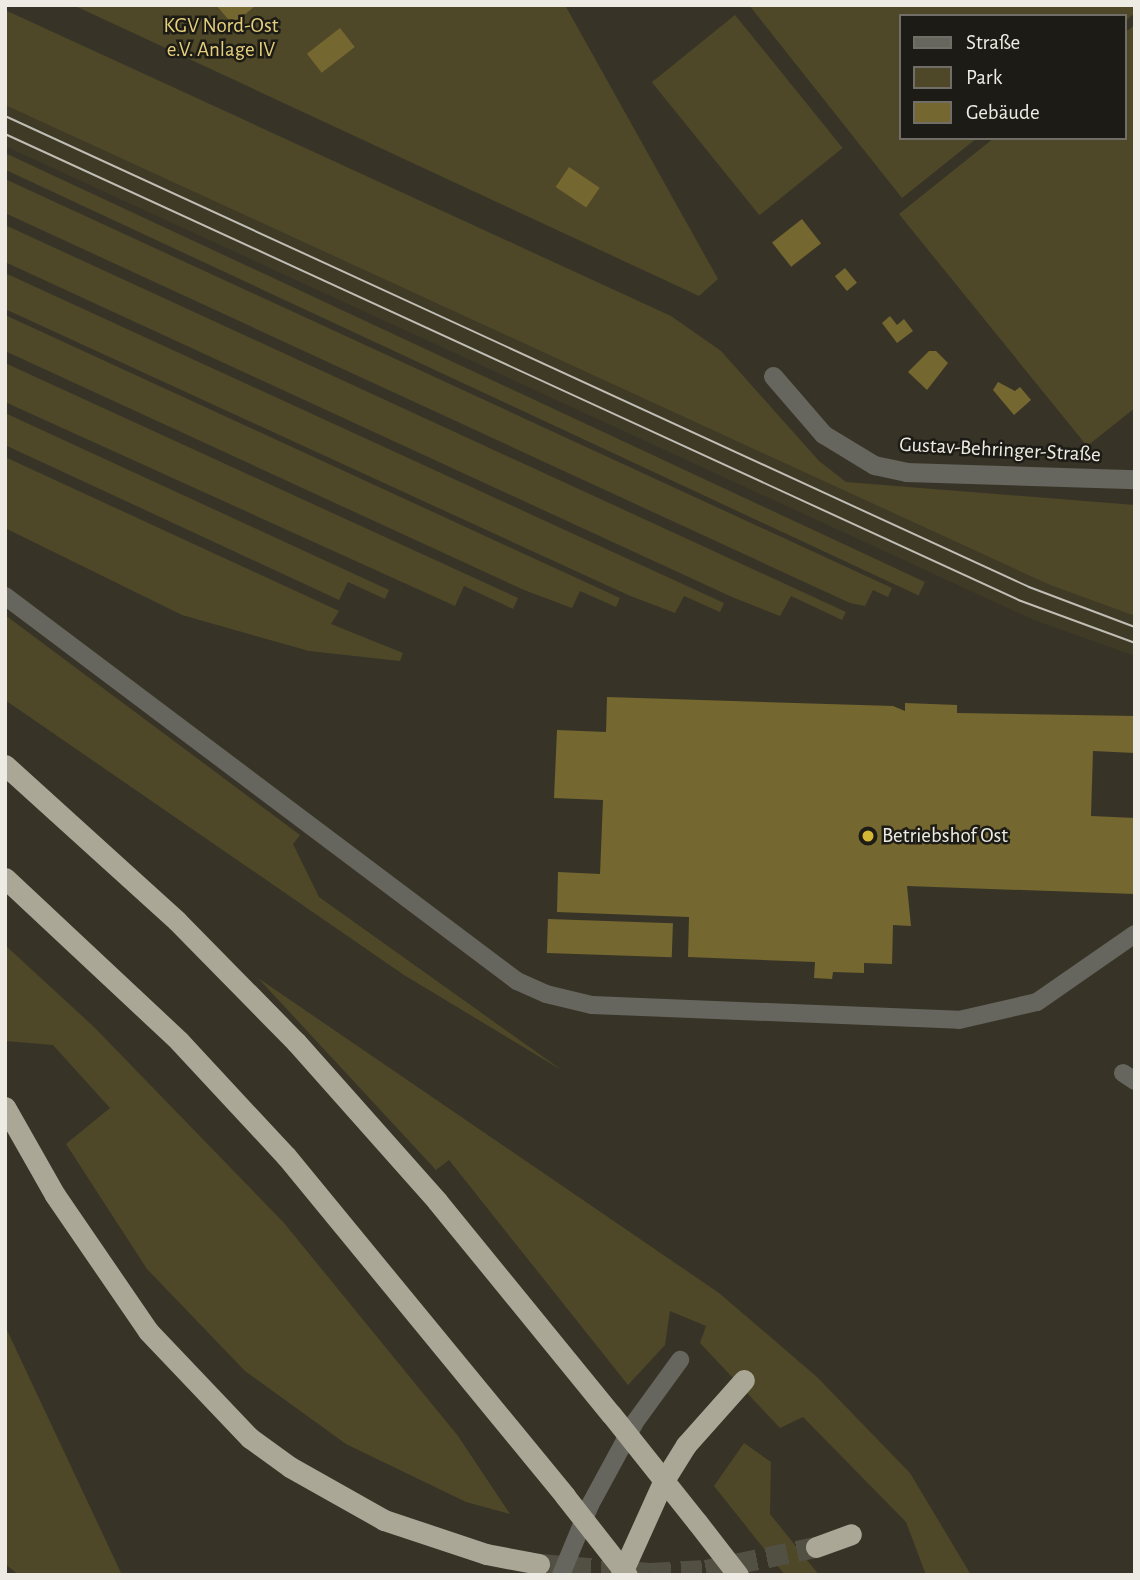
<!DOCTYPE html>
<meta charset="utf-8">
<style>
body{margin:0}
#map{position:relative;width:1140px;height:1580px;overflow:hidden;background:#373427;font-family:"Alegreya Sans",sans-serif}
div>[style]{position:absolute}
.built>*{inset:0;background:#3f3a26}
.green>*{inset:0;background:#4e4728;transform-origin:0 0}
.building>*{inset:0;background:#756730;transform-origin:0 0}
.motorway-tunnel>*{height:21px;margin-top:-10.5px;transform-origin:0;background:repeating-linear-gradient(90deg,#524f43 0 21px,transparent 0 31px)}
.service>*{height:18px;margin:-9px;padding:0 9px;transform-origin:9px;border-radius:9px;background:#66655e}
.minor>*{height:19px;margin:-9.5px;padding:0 9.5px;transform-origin:9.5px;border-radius:9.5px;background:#66655e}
.motorway>*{height:21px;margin:-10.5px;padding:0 10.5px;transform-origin:10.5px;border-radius:10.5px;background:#aba797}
.tram>*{height:2px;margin:-1px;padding:0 1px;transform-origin:1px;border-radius:1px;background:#bfbdb4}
.motorway-bridge>*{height:21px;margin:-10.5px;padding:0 10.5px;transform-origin:10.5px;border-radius:10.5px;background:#aba797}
.dots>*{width:19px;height:19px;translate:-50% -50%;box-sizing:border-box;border:4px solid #1d1b15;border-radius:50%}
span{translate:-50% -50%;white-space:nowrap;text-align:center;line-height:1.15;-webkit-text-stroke:5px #1d1b15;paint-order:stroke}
.park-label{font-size:21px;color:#e5cf7c}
.street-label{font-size:21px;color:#edebe3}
.poi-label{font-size:21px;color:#edebe3}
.left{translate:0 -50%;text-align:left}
.frame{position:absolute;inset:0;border:7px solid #edebe3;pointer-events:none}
.legend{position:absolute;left:899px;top:14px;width:228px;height:126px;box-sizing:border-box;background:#1d1b15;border:2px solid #706e67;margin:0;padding:9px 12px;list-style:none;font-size:21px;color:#edebe3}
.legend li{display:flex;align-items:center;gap:14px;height:35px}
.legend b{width:35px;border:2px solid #706e67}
</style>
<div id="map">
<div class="built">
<div style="clip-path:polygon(5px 105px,1050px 585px,1135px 616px,1135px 656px,1034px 620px,5px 146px)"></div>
</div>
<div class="green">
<div style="clip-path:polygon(73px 5px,565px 5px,718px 279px,699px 296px)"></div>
<div style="clip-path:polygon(749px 5px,1135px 5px,1135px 13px,1124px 22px,1124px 16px,900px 16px,900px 138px,977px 138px,902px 198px)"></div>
<div style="clip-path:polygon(5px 10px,671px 316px,721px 351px,819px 461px,846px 482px,1135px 505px,1135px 616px,1050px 585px,5px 105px)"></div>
<div style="left:735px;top:15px;width:171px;height:107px;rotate:51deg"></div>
<div style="clip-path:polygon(1135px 25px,1135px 408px,1087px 446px,899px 214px,994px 138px,1124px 138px,1124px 33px)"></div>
<div style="left:5px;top:153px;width:1015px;height:15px;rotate:25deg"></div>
<div style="clip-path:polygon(5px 179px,892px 588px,888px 597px,873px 590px,865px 606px,850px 603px,5px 213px)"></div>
<div style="clip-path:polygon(5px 225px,846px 612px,842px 620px,791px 596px,780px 616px,732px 597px,5px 262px)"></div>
<div style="clip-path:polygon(5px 273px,724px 603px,720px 612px,684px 596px,675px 613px,628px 595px,5px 309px)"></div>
<div style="clip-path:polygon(5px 315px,620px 598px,616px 607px,580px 591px,572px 608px,524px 590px,5px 351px)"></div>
<div style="clip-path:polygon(5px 363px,518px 598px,513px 609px,464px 586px,455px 606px,5px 402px)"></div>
<div style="clip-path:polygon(5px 413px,389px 590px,385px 599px,348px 582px,339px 600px,5px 445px)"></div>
<div style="clip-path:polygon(5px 457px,339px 611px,331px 624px,403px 653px,400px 661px,309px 651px,182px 615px,5px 528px)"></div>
<div style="clip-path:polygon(5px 615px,300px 835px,293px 844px,319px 897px,563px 1071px,404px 975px,5px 700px)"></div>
<div style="clip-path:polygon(5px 945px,94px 1027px,284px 1223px,458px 1436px,510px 1514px,466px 1502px,346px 1444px,245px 1371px,147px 1269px,66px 1144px,110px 1108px,53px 1045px,5px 1041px)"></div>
<div style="clip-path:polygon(258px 978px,719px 1293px,817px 1377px,910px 1473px,971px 1575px,926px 1575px,906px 1522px,803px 1417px,780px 1428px,700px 1343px,706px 1326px,670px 1311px,665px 1345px,628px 1385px,449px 1160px,436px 1170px)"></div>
<div style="clip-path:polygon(5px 1326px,122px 1575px,19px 1575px,5px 1564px)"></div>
<div style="clip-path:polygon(744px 1443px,771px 1462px,770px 1514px,819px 1575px,785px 1575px,714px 1486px)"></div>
</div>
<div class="building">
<div style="clip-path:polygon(216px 5px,256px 5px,233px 25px)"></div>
<div style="left:340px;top:28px;width:24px;height:42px;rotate:52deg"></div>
<div style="left:569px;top:167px;width:37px;height:24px;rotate:34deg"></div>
<div style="left:802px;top:219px;width:31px;height:38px;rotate:52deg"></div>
<div style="left:845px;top:268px;width:19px;height:13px;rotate:51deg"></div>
<div style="clip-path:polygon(890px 316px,897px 325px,904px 319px,913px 331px,897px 343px,882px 323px)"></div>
<div style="clip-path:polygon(929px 351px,936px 351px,948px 363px,927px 390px,908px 372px)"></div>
<div style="clip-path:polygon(998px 382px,1015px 391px,1020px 387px,1031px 400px,1014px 415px,993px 390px)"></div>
<div style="clip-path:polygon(607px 697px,893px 706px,905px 711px,905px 703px,957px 705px,957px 713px,1135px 716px,1135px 753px,1093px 751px,1091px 816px,1135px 818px,1135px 894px,907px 886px,911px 926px,893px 925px,892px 964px,864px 963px,864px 973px,833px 972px,832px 979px,814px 978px,815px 962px,688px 957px,689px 917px,557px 912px,558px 872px,600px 874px,603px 800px,554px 798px,557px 730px,606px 732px)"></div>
<div style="left:548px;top:919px;width:125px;height:34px;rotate:2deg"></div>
</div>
<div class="motorway-tunnel">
<div style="left:539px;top:1564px;width:111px;rotate:4.6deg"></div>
<div style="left:650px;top:1573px;width:56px;rotate:-3.1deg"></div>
<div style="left:706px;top:1570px;width:112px;rotate:-11.8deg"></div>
</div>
<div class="service">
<div style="left:5px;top:596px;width:641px;rotate:36.94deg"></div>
<div style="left:517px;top:981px;width:32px;rotate:24deg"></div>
<div style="left:546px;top:994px;width:47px;rotate:13.4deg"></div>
<div style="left:592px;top:1005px;width:367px;rotate:2.3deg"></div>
<div style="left:959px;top:1020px;width:80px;rotate:-13deg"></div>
<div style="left:1037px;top:1002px;width:119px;rotate:-34.8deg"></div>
<div style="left:1123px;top:1073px;width:14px;rotate:34deg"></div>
<div style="left:561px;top:1575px;width:76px;rotate:-67.5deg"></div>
<div style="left:590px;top:1505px;width:94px;rotate:-61.5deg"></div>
<div style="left:635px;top:1422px;width:77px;rotate:-54deg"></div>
</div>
<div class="minor">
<div style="left:773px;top:376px;width:77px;rotate:49.2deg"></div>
<div style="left:823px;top:434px;width:60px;rotate:31.3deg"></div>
<div style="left:874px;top:465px;width:33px;rotate:12deg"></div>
<div style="left:906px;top:472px;width:229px;rotate:1.8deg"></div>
</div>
<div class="motorway">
<div style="left:5px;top:765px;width:232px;rotate:42.2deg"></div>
<div style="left:177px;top:921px;width:170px;rotate:45.5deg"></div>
<div style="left:296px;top:1042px;width:213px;rotate:48.4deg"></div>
<div style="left:437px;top:1201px;width:275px;rotate:50.8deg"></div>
<div style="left:5px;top:878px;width:238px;rotate:43.1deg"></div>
<div style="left:179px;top:1041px;width:157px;rotate:47.1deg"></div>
<div style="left:286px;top:1156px;width:440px;rotate:50.6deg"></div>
<div style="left:5px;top:1107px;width:101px;rotate:60.4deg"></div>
<div style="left:55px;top:1195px;width:165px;rotate:55.6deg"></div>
<div style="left:148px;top:1331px;width:148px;rotate:46.4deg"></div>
<div style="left:250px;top:1438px;width:49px;rotate:35.9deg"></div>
<div style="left:290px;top:1467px;width:108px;rotate:29.4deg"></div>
<div style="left:384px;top:1520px;width:108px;rotate:18.4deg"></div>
<div style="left:486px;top:1554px;width:54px;rotate:10.7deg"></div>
<div style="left:697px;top:1522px;width:67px;rotate:52.3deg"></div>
<div style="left:816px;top:1547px;width:37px;rotate:-20deg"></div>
<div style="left:621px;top:1575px;width:102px;rotate:-65.7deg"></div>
<div style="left:663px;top:1482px;width:44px;rotate:-58.1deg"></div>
<div style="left:686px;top:1445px;width:87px;rotate:-48.3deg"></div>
</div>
<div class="tram">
<div style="left:5px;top:116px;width:1127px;rotate:24.7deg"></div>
<div style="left:1029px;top:587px;width:113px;rotate:20.7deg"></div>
<div style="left:5px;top:134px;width:1118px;rotate:24.69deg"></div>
<div style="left:1021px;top:601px;width:121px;rotate:20.2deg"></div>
</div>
<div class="motorway-bridge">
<div style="left:611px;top:1414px;width:138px;rotate:51.5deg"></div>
<div style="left:565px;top:1496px;width:100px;rotate:51.9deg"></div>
</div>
<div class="dots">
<div style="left:868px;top:836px;background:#d4b635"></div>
</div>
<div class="park-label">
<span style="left:221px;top:38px">KGV Nord-Ost<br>e.V. Anlage IV</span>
</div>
<div class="street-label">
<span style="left:1000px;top:450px;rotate:3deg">Gustav-Behringer-Straße</span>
</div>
<div class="poi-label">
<span class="left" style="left:882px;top:836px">Betriebshof Ost</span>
</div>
<div class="frame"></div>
<ul class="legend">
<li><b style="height:9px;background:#66655e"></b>Straße</li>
<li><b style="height:19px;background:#4e4728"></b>Park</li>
<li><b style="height:19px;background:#756730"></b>Gebäude</li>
</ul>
</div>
